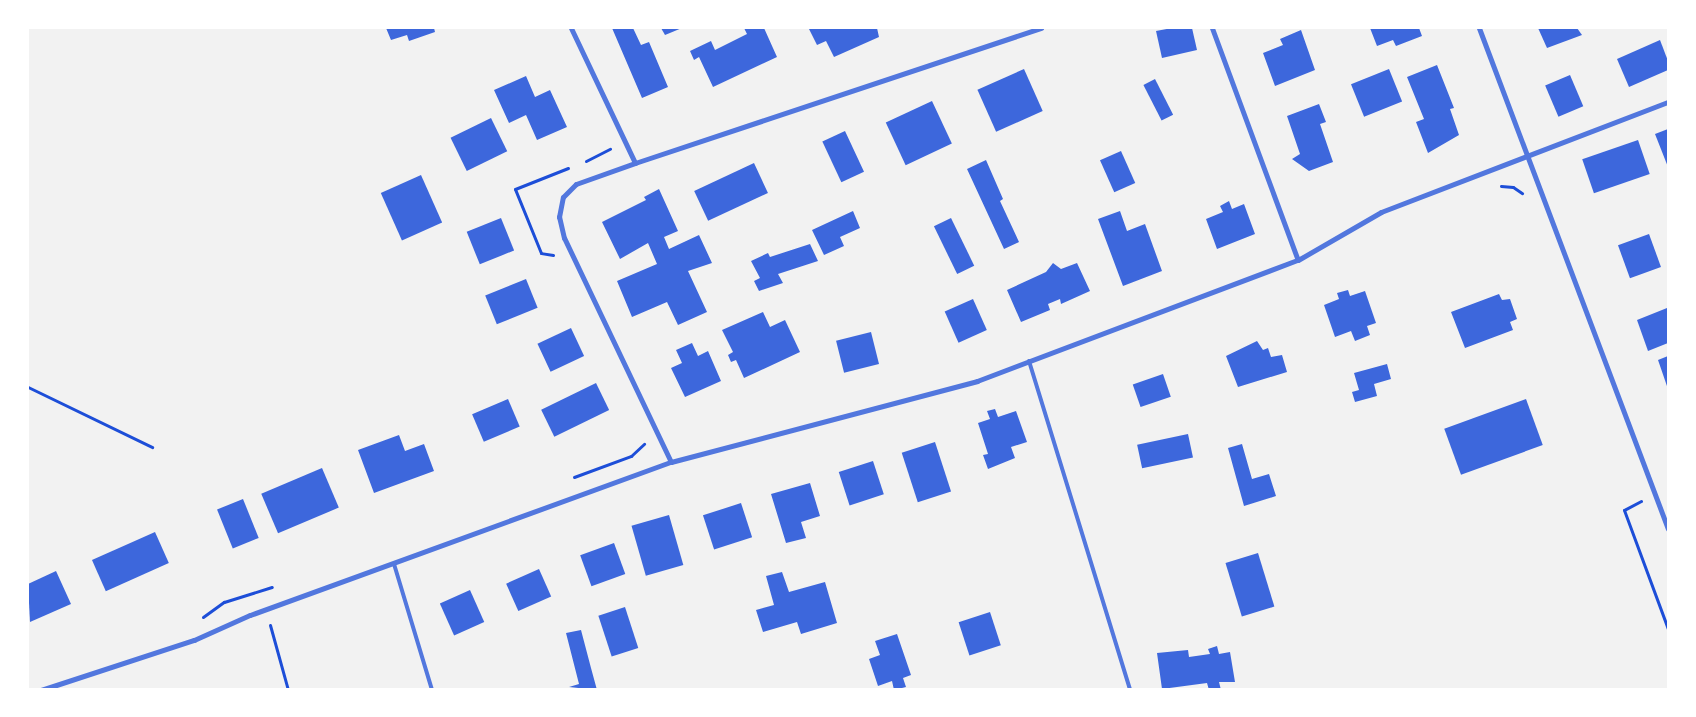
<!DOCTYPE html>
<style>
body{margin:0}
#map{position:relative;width:1696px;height:717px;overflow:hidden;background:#f2f2f2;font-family:"Source Serif 4",serif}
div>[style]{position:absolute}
.building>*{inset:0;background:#3d67dc;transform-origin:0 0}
.path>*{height:3px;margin:-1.5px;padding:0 1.5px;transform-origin:1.5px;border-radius:1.5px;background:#1d4ed8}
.service>*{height:4px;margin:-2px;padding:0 2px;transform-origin:2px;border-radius:2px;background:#5277de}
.minor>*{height:5px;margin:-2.5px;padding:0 2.5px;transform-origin:2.5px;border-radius:2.5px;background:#5277de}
span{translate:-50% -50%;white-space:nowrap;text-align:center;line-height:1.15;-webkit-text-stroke:5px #fff;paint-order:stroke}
.frame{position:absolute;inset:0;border:29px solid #fff;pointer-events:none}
</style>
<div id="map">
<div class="building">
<div style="clip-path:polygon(386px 28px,434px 28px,435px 32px,409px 41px,407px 35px,391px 40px)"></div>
<div style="clip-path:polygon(612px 28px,633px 28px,641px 45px,649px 42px,668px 87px,642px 98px)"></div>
<div style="clip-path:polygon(661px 28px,682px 28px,665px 35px)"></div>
<div style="clip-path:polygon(744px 28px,764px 28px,777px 57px,713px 87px,699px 57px,694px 60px,690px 51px,711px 41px,715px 50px,747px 34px)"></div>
<div style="clip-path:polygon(877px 28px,879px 37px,834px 57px,826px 41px,817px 45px,809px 29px)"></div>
<div style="clip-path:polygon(1172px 28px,1192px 28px,1197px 50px,1162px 58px,1156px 31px)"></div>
<div style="clip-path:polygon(1370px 28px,1419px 28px,1422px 36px,1396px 46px,1393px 40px,1377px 46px)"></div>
<div style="clip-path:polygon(1538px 28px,1577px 28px,1582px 35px,1547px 48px)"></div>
<div style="clip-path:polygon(1301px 30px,1315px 70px,1275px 86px,1263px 53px,1283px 45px,1280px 39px)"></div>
<div style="clip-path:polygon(1660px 40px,1668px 61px,1668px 70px,1629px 87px,1617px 59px)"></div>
<div style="clip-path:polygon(1437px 65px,1454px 108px,1450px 109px,1459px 135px,1428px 153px,1416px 122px,1424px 119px,1407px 77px)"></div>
<div style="left:1024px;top:69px;width:46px;height:51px;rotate:66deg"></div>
<div style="left:1389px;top:69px;width:35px;height:41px;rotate:68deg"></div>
<div style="left:1570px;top:75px;width:34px;height:27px;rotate:67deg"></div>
<div style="clip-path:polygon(526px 76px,535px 97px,550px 90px,567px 127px,537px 140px,526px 115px,509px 123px,494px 90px)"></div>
<div style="left:1155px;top:79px;width:40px;height:13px;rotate:63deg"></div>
<div style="left:932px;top:101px;width:47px;height:51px;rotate:65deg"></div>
<div style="clip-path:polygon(1319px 104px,1326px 122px,1320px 124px,1333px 162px,1309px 171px,1292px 159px,1300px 154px,1287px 116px)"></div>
<div style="left:491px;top:118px;width:37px;height:45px;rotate:64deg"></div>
<div style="clip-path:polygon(1668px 129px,1668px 167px,1655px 134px)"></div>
<div style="left:845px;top:131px;width:45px;height:25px;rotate:65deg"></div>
<div style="left:1638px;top:140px;width:36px;height:59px;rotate:71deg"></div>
<div style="left:1121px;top:151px;width:35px;height:23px;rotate:66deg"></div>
<div style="clip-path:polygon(986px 160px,1003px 199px,1000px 201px,1019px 242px,1004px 249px,967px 169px)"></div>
<div style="left:754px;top:163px;width:33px;height:66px;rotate:65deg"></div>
<div style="left:421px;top:175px;width:52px;height:44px;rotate:66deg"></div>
<div style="clip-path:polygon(659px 189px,678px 231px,664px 237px,669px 249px,699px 235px,712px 263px,688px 271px,707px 312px,678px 325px,667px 302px,632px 317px,617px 281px,657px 264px,648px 243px,620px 259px,602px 222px,646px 200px,644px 197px)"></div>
<div style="clip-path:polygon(1229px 201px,1232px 209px,1244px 204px,1255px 234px,1217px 249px,1206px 219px,1223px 212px,1220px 206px)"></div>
<div style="clip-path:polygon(853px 211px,860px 228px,840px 237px,844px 246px,824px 255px,812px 230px)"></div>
<div style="clip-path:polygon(1120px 211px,1127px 231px,1145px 224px,1162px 271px,1123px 286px,1098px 219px)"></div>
<div style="left:501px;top:218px;width:35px;height:37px;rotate:68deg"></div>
<div style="left:951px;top:218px;width:53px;height:19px;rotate:64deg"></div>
<div style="left:1649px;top:234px;width:35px;height:33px;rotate:70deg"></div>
<div style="clip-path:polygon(810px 244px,818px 261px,778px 274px,783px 283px,759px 291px,754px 281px,760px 278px,751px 261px,768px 253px,770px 257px)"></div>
<div style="clip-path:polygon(1053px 263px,1061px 269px,1077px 263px,1090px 291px,1061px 304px,1060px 299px,1048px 304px,1050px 310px,1021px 322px,1007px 290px,1046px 272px)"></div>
<div style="left:526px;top:279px;width:31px;height:44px;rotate:68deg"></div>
<div style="clip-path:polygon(1348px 290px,1350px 296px,1365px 291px,1376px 323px,1367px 326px,1370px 335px,1355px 341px,1351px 331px,1335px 337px,1324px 305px,1339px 299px,1337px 293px)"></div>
<div style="clip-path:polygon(1499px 294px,1502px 300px,1510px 299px,1517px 319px,1510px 322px,1513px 330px,1465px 348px,1451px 312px)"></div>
<div style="left:973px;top:299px;width:34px;height:31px;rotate:66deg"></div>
<div style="clip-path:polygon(1667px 308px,1668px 343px,1648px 351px,1637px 320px)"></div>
<div style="clip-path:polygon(763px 312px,770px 327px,785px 320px,800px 352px,744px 378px,736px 360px,731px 362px,728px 355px,733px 352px,722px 330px)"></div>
<div style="left:571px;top:328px;width:31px;height:37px;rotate:65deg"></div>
<div style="left:871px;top:332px;width:33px;height:36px;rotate:76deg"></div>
<div style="clip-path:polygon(1257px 341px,1263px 350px,1268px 348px,1271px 357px,1282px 355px,1287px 372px,1238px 387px,1226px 356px)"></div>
<div style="clip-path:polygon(692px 343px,698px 356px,708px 351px,721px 381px,685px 397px,671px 368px,682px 363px,676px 350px)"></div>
<div style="clip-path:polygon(1668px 356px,1668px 389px,1658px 360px)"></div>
<div style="clip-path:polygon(1387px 364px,1391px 379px,1374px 384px,1377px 396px,1355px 402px,1352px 392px,1359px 390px,1354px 373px)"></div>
<div style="left:1163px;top:374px;width:24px;height:32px;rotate:71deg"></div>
<div style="left:596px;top:383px;width:30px;height:61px;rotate:64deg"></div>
<div style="left:508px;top:399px;width:30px;height:39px;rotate:67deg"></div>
<div style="left:1526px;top:399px;width:49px;height:87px;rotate:70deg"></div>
<div style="clip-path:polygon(995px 409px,998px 417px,1016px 411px,1027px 442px,1011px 447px,1015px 458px,988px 469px,983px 455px,988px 454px,978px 423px,990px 419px,987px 411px)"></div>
<div style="left:1188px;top:434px;width:24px;height:52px;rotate:78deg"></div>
<div style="clip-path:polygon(399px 435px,405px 451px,424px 444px,434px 471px,374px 493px,358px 450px)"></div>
<div style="left:935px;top:442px;width:52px;height:35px;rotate:72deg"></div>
<div style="clip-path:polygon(1242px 444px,1252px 479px,1269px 474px,1276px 496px,1244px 506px,1228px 448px)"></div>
<div style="left:873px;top:461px;width:35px;height:36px;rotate:72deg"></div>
<div style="left:322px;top:468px;width:43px;height:66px;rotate:67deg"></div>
<div style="clip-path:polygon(810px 483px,820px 516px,801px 522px,806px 538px,786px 543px,771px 494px)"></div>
<div style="left:243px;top:499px;width:42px;height:28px;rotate:68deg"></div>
<div style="left:741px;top:503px;width:36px;height:40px;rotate:72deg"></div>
<div style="left:669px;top:515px;width:52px;height:39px;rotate:74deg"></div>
<div style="left:155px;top:532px;width:34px;height:69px;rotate:66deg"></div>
<div style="left:614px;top:543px;width:33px;height:36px;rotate:70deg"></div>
<div style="left:1258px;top:553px;width:56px;height:34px;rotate:73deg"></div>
<div style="left:539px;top:569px;width:30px;height:36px;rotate:66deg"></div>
<div style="clip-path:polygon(56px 571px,71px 604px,30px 622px,28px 584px)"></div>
<div style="clip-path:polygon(782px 572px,789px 592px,825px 582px,837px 623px,801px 634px,797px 622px,763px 632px,756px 610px,774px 605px,766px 576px)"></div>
<div style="left:470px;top:590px;width:35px;height:33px;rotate:66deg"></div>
<div style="left:625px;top:607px;width:43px;height:28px;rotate:72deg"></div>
<div style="left:990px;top:612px;width:35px;height:33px;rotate:72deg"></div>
<div style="clip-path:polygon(581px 630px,591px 668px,597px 690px,569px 687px,579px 684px,566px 633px)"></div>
<div style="clip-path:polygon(897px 634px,911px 675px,903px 678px,906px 687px,894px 690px,892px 681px,878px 686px,869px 659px,880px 655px,875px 641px)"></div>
<div style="clip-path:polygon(1217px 646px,1219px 654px,1230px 652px,1235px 682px,1219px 682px,1221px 690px,1209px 690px,1207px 683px,1162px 689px,1157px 653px,1188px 650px,1189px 657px,1210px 654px,1208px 649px)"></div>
</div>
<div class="path">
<div style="left:586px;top:161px;width:27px;rotate:-27deg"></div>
<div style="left:1501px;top:186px;width:12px;rotate:5deg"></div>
<div style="left:1513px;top:187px;width:11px;rotate:34deg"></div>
<div style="left:553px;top:255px;width:12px;rotate:-171deg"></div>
<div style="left:541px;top:253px;width:69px;rotate:-112.1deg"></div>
<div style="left:515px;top:189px;width:57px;rotate:-21.6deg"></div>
<div style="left:28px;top:387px;width:138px;rotate:25.8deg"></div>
<div style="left:574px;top:477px;width:61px;rotate:-20.2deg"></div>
<div style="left:631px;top:456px;width:18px;rotate:-43deg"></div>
<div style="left:1641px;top:501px;width:19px;rotate:152deg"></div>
<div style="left:1624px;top:510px;width:127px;rotate:69.7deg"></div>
<div style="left:203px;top:617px;width:26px;rotate:-36deg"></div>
<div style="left:224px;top:602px;width:50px;rotate:-17.4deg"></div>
<div style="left:270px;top:625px;width:67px;rotate:74.5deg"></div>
</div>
<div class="service">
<div style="left:1029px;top:361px;width:344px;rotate:72.9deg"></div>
<div style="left:394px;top:564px;width:132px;rotate:73.2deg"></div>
</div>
<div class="minor">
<div style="left:571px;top:28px;width:149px;rotate:64.6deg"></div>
<div style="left:1212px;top:28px;width:247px;rotate:69.7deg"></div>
<div style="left:1479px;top:28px;width:535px;rotate:69.33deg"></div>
<div style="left:671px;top:462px;width:248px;rotate:-115.5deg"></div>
<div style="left:564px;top:238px;width:22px;rotate:-103deg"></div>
<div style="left:559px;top:217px;width:20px;rotate:-79deg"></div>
<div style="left:563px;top:197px;width:18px;rotate:-45deg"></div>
<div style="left:576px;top:184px;width:63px;rotate:-19.6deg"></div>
<div style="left:635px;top:163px;width:428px;rotate:-18.4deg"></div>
<div style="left:41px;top:690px;width:161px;rotate:-18.1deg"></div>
<div style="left:194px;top:640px;width:61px;rotate:-24.1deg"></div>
<div style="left:250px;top:615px;width:448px;rotate:-20deg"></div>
<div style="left:671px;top:462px;width:317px;rotate:-14.8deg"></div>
<div style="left:977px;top:381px;width:343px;rotate:-20.7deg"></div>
<div style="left:1298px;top:260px;width:96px;rotate:-30deg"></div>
<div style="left:1381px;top:212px;width:307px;rotate:-21deg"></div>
</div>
<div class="frame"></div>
</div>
